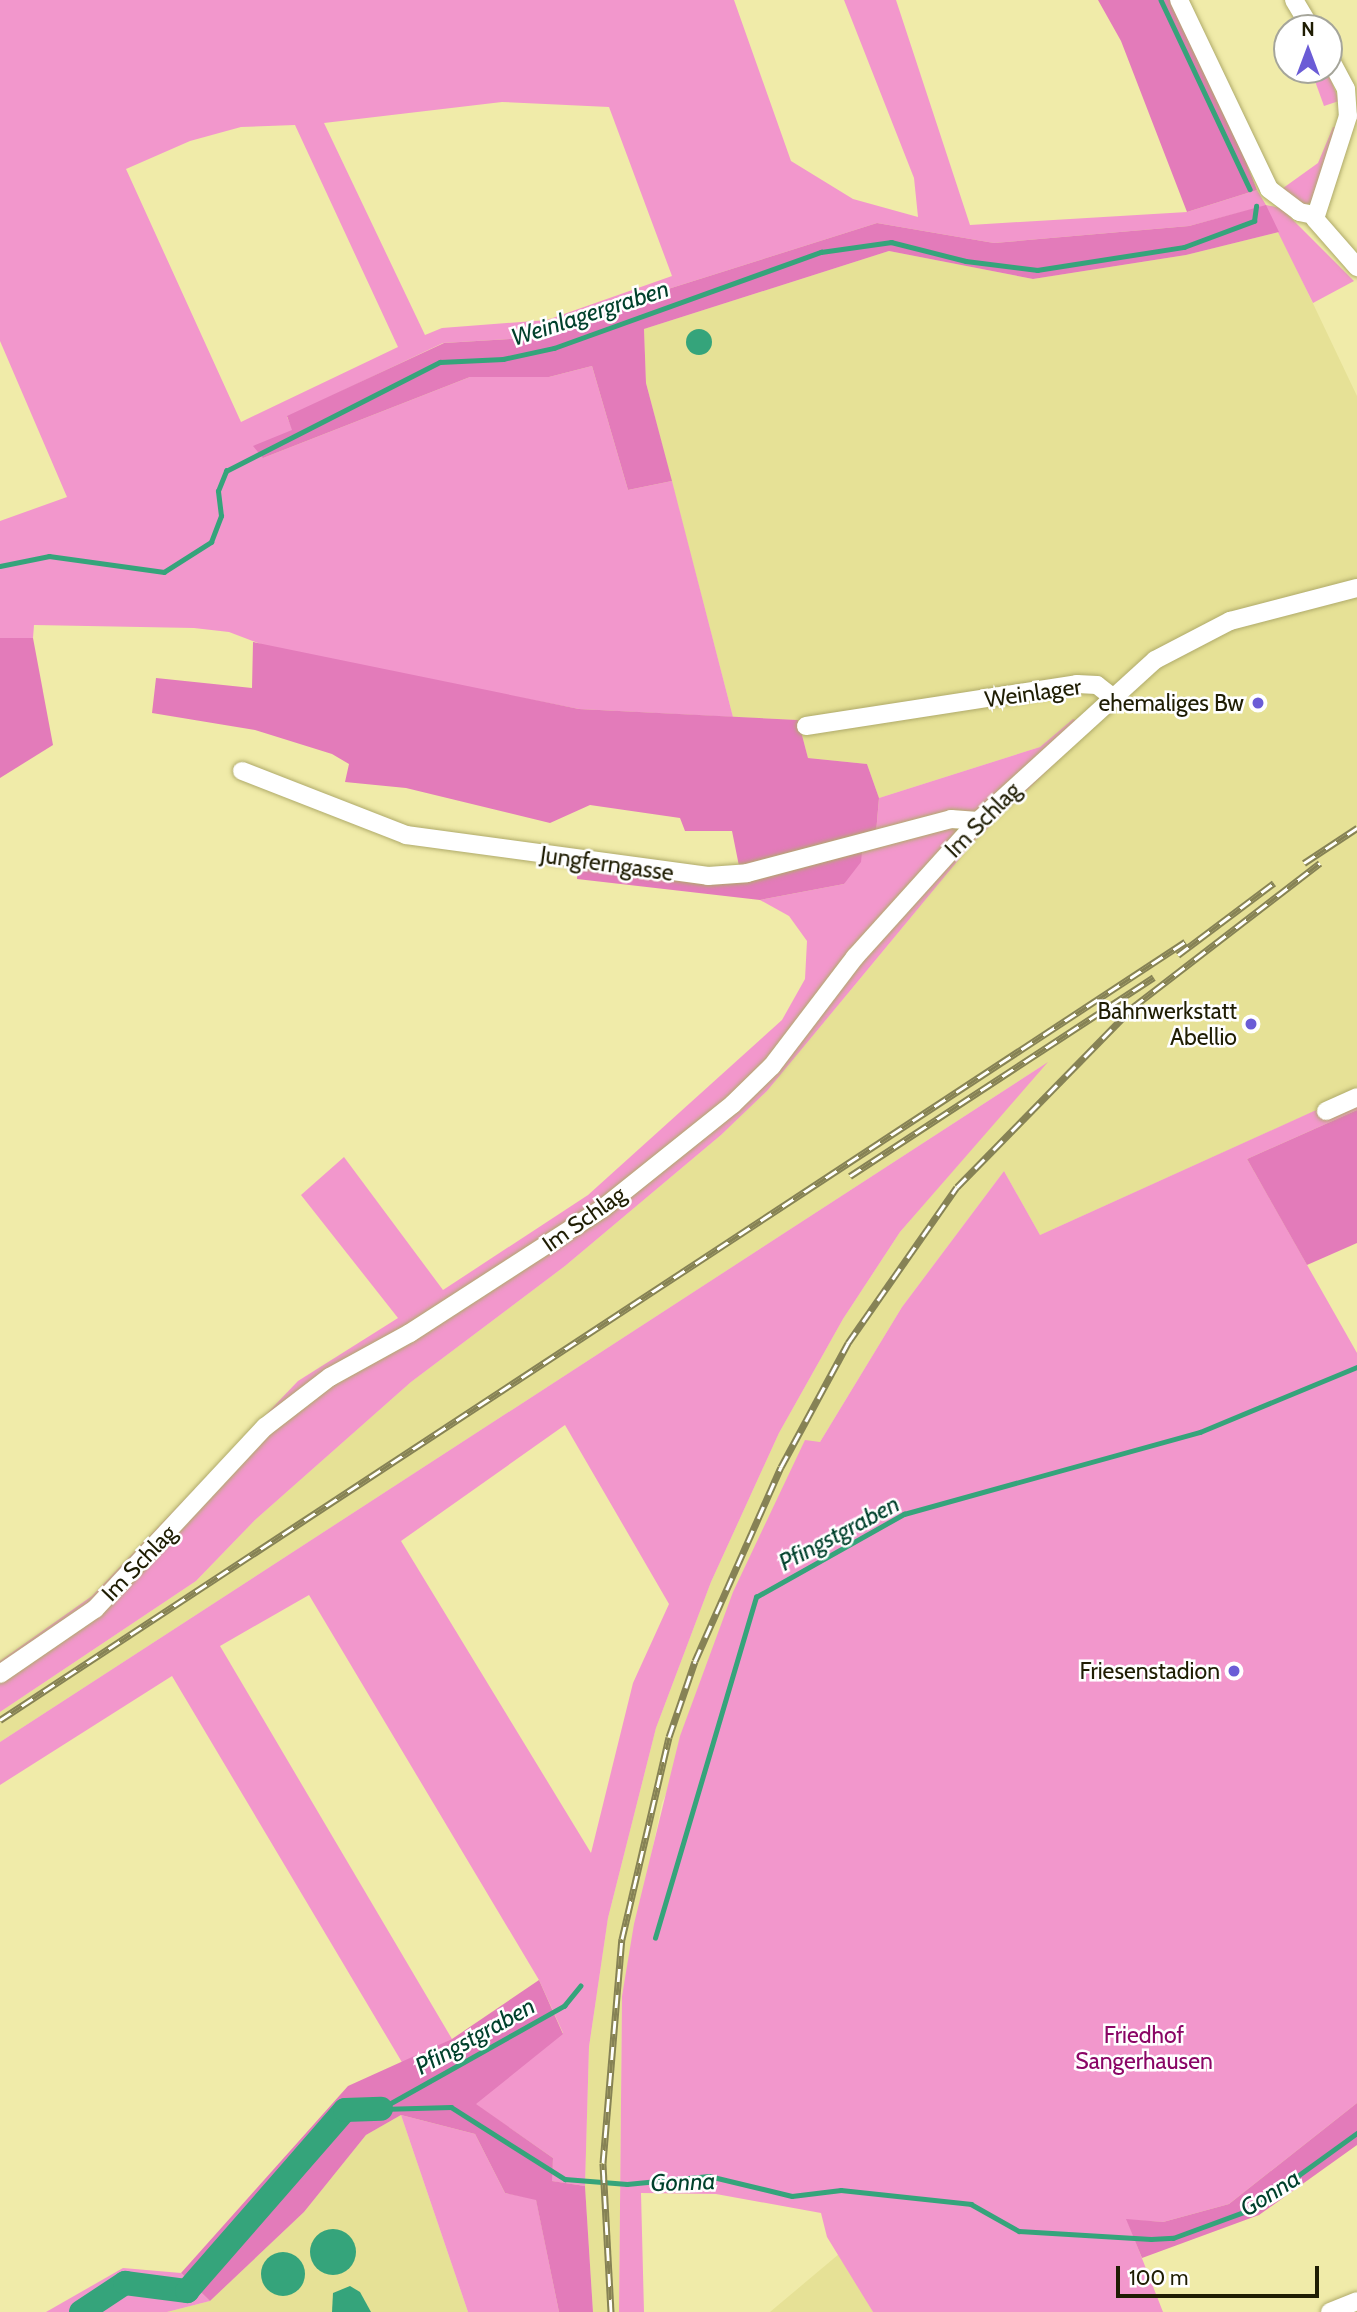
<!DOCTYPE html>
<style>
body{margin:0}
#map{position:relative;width:1357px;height:2312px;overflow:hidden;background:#f0eba9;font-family:Cabin,sans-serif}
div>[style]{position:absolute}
.built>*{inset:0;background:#e6e196}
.green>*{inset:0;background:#f297cc}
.forest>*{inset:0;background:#e37bba}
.water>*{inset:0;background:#35a47b}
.round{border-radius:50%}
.stream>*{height:4.5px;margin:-2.25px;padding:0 2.25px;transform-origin:2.25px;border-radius:2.25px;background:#35a47b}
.river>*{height:24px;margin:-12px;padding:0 12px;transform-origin:12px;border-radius:12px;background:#35a47b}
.roads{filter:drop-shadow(0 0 2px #afaa6a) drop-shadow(0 0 2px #afaa6a)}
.minor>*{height:18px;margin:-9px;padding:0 9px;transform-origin:9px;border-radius:9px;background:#fff}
.rail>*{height:7px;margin-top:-3.5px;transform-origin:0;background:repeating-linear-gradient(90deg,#fff 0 13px,#868255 0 26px);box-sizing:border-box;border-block:2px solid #868255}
.dots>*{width:19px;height:19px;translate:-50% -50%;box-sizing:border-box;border:4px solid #fff;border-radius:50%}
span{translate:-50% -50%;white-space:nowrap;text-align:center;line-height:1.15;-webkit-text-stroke:5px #fff;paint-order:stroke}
.street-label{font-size:23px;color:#1f1d03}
.poi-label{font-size:23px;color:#1f1d03}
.right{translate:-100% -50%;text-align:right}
.park-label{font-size:23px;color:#8a0565}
.water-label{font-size:24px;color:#00412c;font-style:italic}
.north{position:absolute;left:1273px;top:14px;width:70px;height:70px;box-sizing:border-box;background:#fff;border:2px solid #a5a59a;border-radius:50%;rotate:0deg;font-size:19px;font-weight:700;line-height:28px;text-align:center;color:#1f1d03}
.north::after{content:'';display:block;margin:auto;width:24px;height:32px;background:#6b5cd6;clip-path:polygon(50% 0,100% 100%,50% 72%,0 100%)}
.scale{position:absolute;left:1116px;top:2266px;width:203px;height:32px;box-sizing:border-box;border:4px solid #1f1d03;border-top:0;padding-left:9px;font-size:21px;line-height:24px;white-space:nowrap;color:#1f1d03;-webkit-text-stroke:5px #fff;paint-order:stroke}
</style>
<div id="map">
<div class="built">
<div style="clip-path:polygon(1279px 232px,1357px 396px,1357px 1092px,1040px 1235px,1004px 1171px,902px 1307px,820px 1442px,662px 1803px,622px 1996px,619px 2312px,593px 2312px,585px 2186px,589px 2047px,608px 1918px,656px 1728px,711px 1582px,779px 1433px,843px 1319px,900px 1232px,1045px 1064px,0 1742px,0 1712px,196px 1581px,255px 1520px,411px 1382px,565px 1266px,721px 1135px,767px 1091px,975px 840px,1035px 781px,1073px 719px,1040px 747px,879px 798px,867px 764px,808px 758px,798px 720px,733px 717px,646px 383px,644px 329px,889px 251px,1033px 279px,1186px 255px)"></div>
<div style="clip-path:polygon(401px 2115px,468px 2312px,167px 2312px,210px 2301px,304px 2212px,366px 2135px)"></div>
<div style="clip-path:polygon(839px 2254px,873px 2312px,770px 2312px)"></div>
</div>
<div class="green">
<div style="clip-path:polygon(evenodd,0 0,734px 0,791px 161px,853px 199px,918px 217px,914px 178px,844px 0,896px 0,970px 225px,1187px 212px,1257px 190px,1266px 205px,1281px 208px,1354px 281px,1313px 303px,1265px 206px,1189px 226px,994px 243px,877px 223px,630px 301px,582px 325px,510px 339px,443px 343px,287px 417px,293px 430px,263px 458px,470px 377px,549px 377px,592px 366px,628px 490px,672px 481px,733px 717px,579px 709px,277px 650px,229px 632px,194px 628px,34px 625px,33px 638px,0 638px,0 521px,67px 497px,0 341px,0 0,502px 102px,609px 107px,672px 276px,547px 320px,442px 328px,425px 335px,324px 123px,502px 102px,0 0,295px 125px,398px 347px,241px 422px,126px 169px,190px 141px,241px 127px,295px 125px)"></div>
<div style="clip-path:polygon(1311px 70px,1327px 70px,1339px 101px,1324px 106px)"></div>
<div style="clip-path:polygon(1333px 127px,1340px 128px,1311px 203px,1301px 206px,1279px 191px,1318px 163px)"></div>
<div style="clip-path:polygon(1073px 719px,1093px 727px,975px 840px,767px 1091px,721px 1135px,565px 1266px,411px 1382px,255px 1520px,196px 1581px,0 1712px,0 1661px,92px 1596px,298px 1381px,398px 1318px,301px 1195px,344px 1157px,443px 1290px,588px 1195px,782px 1020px,805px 979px,807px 941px,789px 916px,760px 900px,844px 884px,863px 840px,876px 833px,879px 798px,1040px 747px)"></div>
<div style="clip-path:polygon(evenodd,1048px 1062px,900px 1232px,843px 1319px,779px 1433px,711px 1582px,656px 1728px,608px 1918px,589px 2047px,585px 2186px,551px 2181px,553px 2158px,475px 2104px,563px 2033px,539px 1980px,309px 1595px,220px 1646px,452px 2039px,403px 2064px,172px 1676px,0 1785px,0 1742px,1048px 1062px,565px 1425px,669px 1604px,633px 1683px,591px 1853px,401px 1541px,565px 1425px)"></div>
<div style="clip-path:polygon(1357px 1098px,1357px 1110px,1247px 1159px,1357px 1353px,1357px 2103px,1229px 2204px,1163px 2222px,1127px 2220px,1163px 2312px,873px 2312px,827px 2237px,821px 2213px,716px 2194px,641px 2193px,644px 2312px,619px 2312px,622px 1996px,634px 1924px,680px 1736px,733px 1592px,805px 1440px,820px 1442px,902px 1307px,1004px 1171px,1040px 1235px,1314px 1111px)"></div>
<div style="clip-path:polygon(401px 2115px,475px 2134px,505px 2193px,536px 2199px,559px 2312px,468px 2312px)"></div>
<div style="clip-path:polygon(123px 2268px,181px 2273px,210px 2301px,167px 2312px,46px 2312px)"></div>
</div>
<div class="forest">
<div style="clip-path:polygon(1098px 0,1171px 0,1228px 116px,1257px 190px,1187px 212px,1121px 41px)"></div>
<div style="clip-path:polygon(1266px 205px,1279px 232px,1186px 255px,1033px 279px,889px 251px,644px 329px,646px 383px,672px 481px,628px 490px,592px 366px,549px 377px,470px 377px,263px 458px,253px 446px,292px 430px,287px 416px,444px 343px,510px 339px,582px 325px,630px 301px,877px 223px,994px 243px,1189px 226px)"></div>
<div style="clip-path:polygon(0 638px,33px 638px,53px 745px,0 778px)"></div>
<div style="clip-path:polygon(253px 642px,579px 709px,798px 720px,808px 758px,867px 764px,879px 798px,876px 833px,863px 841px,861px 862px,844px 884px,760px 900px,577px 879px,578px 861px,741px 876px,732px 831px,685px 831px,680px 818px,590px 805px,550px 823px,406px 788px,345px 782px,349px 764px,332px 754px,255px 730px,152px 713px,156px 678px,252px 688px)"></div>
<div style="clip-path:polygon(1357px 1110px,1357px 1243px,1307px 1265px,1247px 1159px)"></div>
<div style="clip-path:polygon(539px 1980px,563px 2034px,476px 2104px,553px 2158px,552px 2181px,585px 2186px,593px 2312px,559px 2312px,536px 2200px,505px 2193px,475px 2134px,401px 2115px,366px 2135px,304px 2212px,210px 2301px,181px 2273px,348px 2086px,452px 2039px)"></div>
<div style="clip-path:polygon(1357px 2103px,1357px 2145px,1259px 2215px,1142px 2258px,1126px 2219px,1163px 2222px,1229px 2204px)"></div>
</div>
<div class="water">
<div class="round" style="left:686px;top:329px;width:26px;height:26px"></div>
<div class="round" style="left:310px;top:2229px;width:46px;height:46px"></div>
<div class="round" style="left:261px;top:2252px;width:44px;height:44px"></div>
<div style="clip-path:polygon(350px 2286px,360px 2292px,371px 2312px,332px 2312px,333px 2293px)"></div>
</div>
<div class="stream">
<div style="left:1161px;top:0;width:209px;rotate:64.8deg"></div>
<div style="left:0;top:566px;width:50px;rotate:-11.5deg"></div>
<div style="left:49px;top:556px;width:116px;rotate:7.9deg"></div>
<div style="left:164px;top:572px;width:56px;rotate:-32.6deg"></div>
<div style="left:211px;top:542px;width:28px;rotate:-69deg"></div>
<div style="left:221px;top:516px;width:25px;rotate:-97deg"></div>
<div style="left:218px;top:491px;width:22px;rotate:-68deg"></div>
<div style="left:226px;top:471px;width:240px;rotate:-27deg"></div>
<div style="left:440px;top:362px;width:63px;rotate:-2.7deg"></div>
<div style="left:503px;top:359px;width:52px;rotate:-12.2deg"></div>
<div style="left:554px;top:348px;width:284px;rotate:-19.8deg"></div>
<div style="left:821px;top:252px;width:71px;rotate:-8.1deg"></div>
<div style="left:891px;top:242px;width:77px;rotate:14.2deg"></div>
<div style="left:966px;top:261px;width:72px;rotate:7.2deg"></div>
<div style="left:1037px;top:270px;width:149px;rotate:-8.9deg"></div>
<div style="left:1184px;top:247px;width:75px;rotate:-20.4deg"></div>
<div style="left:1254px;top:221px;width:15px;rotate:-82deg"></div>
<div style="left:655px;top:1938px;width:356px;rotate:-73.5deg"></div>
<div style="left:756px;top:1597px;width:170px;rotate:-29.3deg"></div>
<div style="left:904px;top:1514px;width:307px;rotate:-15.5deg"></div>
<div style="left:1200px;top:1432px;width:170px;rotate:-22.5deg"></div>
<div style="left:382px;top:2108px;width:209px;rotate:-29.3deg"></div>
<div style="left:564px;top:2006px;width:26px;rotate:-51deg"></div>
<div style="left:381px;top:2109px;width:70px;rotate:-1.6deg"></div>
<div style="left:451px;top:2107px;width:135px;rotate:32.3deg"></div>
<div style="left:565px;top:2179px;width:62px;rotate:4.6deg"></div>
<div style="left:627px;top:2184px;width:82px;rotate:-5.6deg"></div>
<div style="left:709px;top:2176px;width:85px;rotate:13.5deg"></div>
<div style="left:792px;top:2196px;width:49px;rotate:-7deg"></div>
<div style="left:841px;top:2190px;width:131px;rotate:6.1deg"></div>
<div style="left:971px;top:2204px;width:55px;rotate:29.4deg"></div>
<div style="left:1019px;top:2231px;width:132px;rotate:3.5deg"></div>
<div style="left:1151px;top:2239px;width:22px;rotate:-3deg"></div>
<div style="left:1173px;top:2238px;width:84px;rotate:-20.2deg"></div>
<div style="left:1252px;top:2209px;width:130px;rotate:-35.9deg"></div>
</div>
<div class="river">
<div style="left:81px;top:2312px;width:53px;rotate:-33.4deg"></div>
<div style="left:125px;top:2283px;width:63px;rotate:7.4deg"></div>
<div style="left:187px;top:2291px;width:240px;rotate:-48.9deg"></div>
<div style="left:345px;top:2110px;width:36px;rotate:-2deg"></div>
</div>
<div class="roads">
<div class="minor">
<div style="left:1179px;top:0;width:209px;rotate:64.5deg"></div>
<div style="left:1269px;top:189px;width:38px;rotate:37deg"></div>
<div style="left:1299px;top:212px;width:16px;rotate:11deg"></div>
<div style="left:1294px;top:0;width:33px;rotate:59deg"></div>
<div style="left:1329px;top:57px;width:36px;rotate:62deg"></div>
<div style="left:1346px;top:89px;width:27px;rotate:86deg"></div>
<div style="left:1348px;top:116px;width:108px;rotate:107.8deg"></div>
<div style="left:1315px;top:219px;width:64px;rotate:48.8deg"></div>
<div style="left:806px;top:726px;width:274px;rotate:-8.8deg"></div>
<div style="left:1077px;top:684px;width:20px;rotate:3deg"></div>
<div style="left:1097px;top:685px;width:18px;rotate:38deg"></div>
<div style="left:242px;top:771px;width:176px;rotate:21.3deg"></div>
<div style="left:406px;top:835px;width:305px;rotate:7.7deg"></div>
<div style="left:708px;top:876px;width:39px;rotate:-4deg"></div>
<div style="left:747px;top:873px;width:211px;rotate:-14.8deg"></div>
<div style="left:951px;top:819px;width:27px;rotate:4deg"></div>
<div style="left:1326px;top:1111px;width:34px;rotate:-24deg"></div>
<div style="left:0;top:1674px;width:115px;rotate:-34.4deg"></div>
<div style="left:95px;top:1609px;width:249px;rotate:-47deg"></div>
<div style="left:265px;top:1427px;width:82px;rotate:-37.6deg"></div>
<div style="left:330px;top:1377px;width:91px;rotate:-28.8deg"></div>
<div style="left:410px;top:1333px;width:229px;rotate:-32.9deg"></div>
<div style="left:602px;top:1209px;width:168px;rotate:-38.7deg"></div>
<div style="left:733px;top:1104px;width:54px;rotate:-44.3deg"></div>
<div style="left:772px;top:1066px;width:137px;rotate:-52.7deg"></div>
<div style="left:855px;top:957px;width:183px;rotate:-47.9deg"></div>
<div style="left:978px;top:821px;width:239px;rotate:-42.3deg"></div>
<div style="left:1155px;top:660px;width:85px;rotate:-27.5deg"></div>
<div style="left:1230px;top:621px;width:131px;rotate:-14.6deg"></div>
<div style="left:1330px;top:2312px;width:29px;rotate:-22deg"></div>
</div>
</div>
<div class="rail">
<div style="left:1304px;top:863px;width:64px;rotate:-33.4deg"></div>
<div style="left:1178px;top:955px;width:120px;rotate:-36.9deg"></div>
<div style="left:850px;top:1176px;width:363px;rotate:-33.2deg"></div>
<div style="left:0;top:1720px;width:1418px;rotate:-33.29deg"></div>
<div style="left:611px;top:2312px;width:149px;rotate:-93.1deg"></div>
<div style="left:603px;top:2163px;width:225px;rotate:-85.2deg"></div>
<div style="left:622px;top:1939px;width:207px;rotate:-76.9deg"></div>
<div style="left:669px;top:1737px;width:80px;rotate:-71.1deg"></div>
<div style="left:695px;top:1661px;width:212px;rotate:-66.1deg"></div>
<div style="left:781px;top:1467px;width:141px;rotate:-61.6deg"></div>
<div style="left:848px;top:1343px;width:190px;rotate:-55.1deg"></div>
<div style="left:957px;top:1187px;width:252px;rotate:-45.6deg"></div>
<div style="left:1133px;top:1007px;width:236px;rotate:-37.6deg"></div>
</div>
<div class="dots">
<div style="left:1258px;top:703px;background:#6b5cd6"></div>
<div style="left:1251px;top:1024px;background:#6b5cd6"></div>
<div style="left:1234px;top:1671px;background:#6b5cd6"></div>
</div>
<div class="street-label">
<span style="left:1033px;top:693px;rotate:-8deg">Weinlager</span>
<span style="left:983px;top:820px;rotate:-45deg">Im Schlag</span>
<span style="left:607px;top:864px;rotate:8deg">Jungferngasse</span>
<span style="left:584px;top:1219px;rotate:-35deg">Im Schlag</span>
<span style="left:139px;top:1563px;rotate:-46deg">Im Schlag</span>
</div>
<div class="poi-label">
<span class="right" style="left:1244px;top:703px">ehemaliges Bw</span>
<span class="right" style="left:1237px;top:1024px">Bahnwerkstatt<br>Abellio</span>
<span class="right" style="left:1220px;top:1671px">Friesenstadion</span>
</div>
<div class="park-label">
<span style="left:1144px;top:2048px">Friedhof<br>Sangerhausen</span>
</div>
<div class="water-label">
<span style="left:590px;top:313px;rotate:-18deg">Weinlagergraben</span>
<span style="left:839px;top:1533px;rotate:-28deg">Pfingstgraben</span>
<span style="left:475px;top:2036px;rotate:-29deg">Pfingstgraben</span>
<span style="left:683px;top:2182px;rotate:-2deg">Gonna</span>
<span style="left:1270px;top:2193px;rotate:-32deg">Gonna</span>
</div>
<div class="north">N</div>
<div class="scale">100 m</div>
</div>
